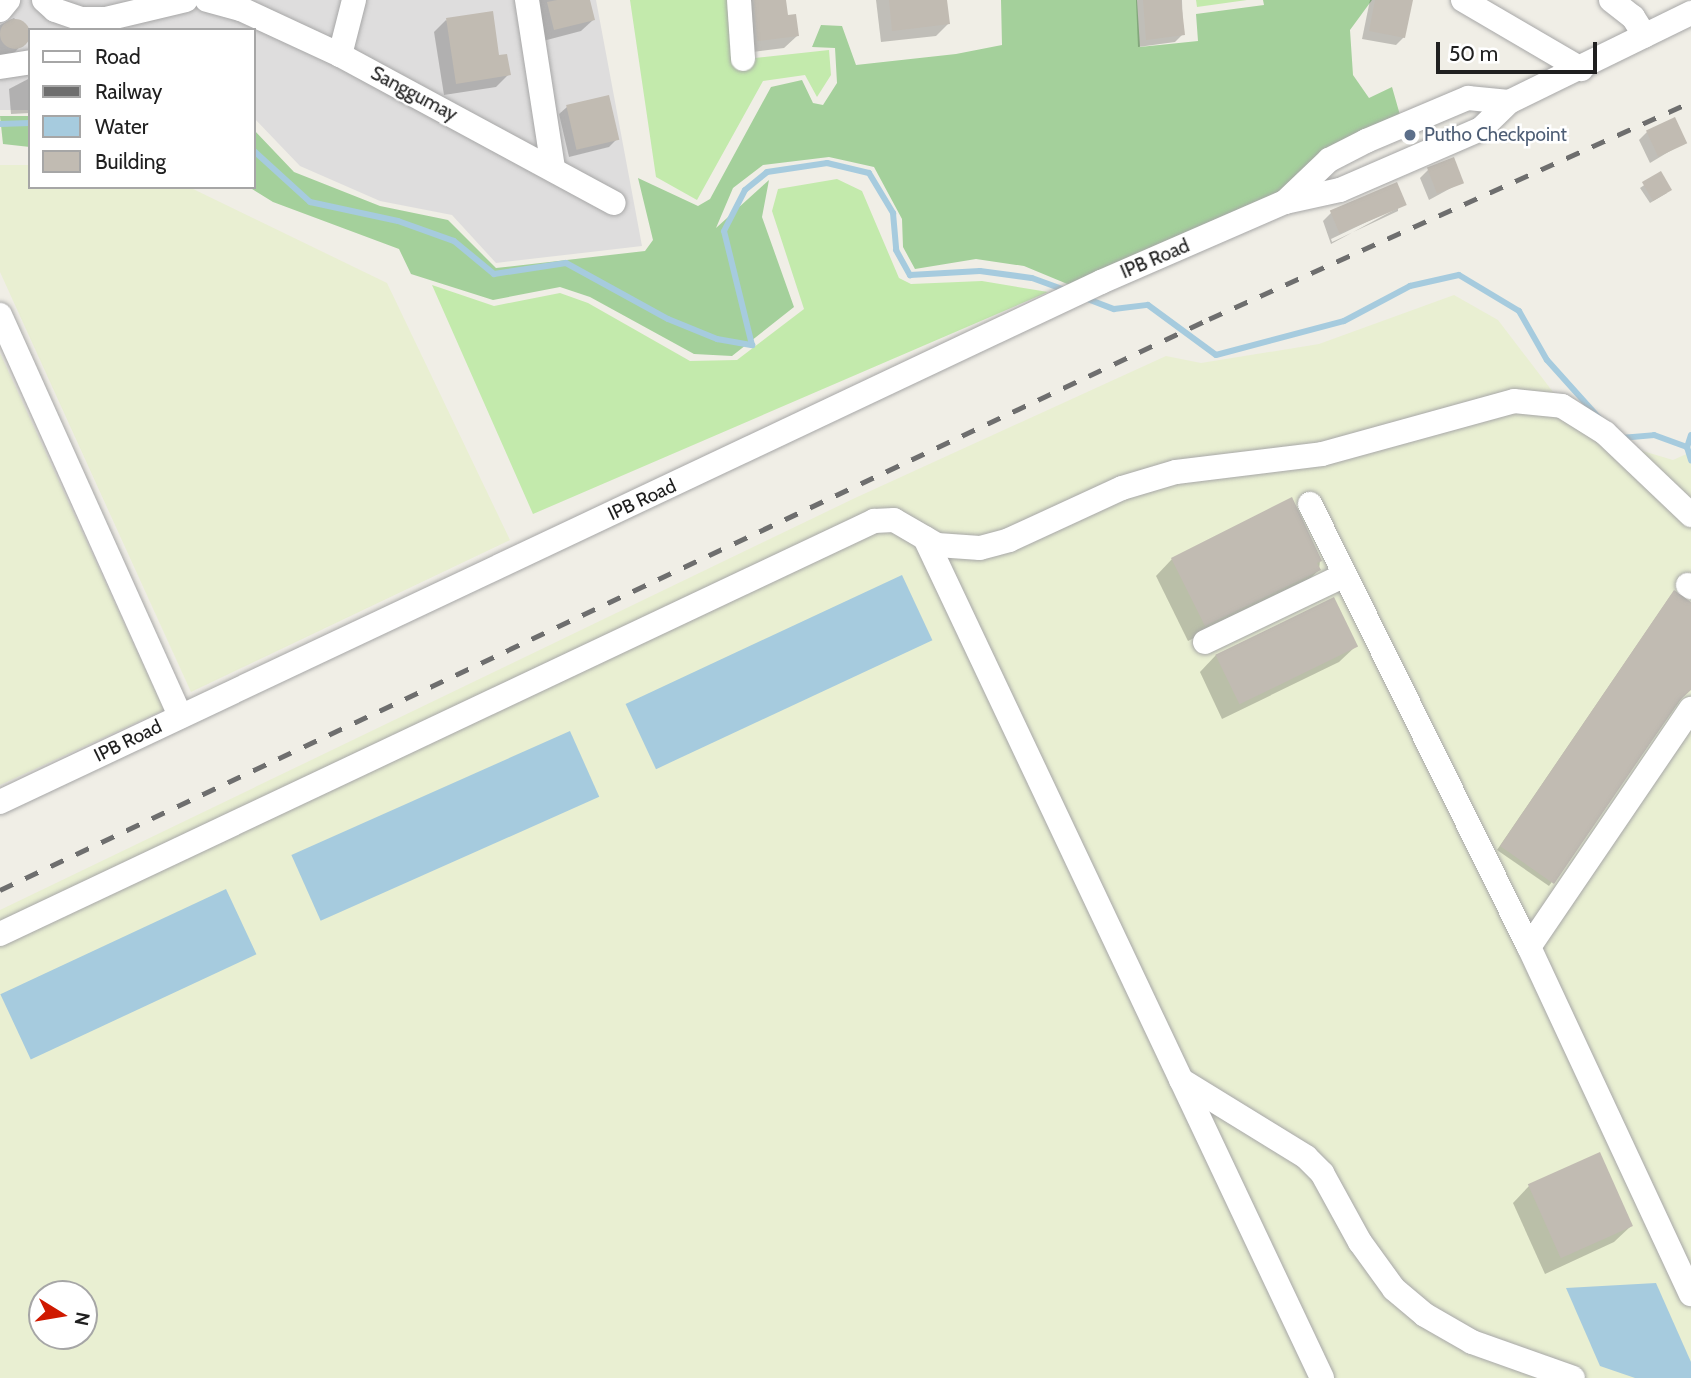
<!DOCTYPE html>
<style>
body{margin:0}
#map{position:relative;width:1691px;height:1378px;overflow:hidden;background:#f0eee6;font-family:Cabin,sans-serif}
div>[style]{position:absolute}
.residential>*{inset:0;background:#dedddd}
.farmland>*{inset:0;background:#e9efd2}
.grass>*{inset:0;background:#c3eaac}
.forest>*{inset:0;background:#a4d09b}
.water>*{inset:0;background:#a6cbde;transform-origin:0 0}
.shadow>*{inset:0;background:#0003}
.stream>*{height:6px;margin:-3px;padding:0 3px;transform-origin:3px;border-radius:3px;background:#a6cbde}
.building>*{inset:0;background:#c1bbb2;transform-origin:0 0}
.round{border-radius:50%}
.roads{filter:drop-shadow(0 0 2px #a7a7a7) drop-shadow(0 0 2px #a7a7a7)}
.minor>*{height:24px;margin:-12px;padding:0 12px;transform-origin:12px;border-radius:12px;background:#fff}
.rail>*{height:5px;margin-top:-2.5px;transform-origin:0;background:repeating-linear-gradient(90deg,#6e6e6e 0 14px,transparent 0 28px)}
.dots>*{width:19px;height:19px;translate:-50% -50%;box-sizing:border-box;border:4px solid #fff;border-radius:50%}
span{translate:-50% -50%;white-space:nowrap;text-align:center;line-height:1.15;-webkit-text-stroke:5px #fff;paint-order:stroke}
.street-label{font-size:19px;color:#202020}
.service-label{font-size:19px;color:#4e5e75}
.left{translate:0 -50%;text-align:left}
.legend{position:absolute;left:28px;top:28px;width:228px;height:161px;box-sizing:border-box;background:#fff;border:2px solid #a6a6a6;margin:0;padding:9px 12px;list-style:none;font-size:21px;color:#202020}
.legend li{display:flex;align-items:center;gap:14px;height:35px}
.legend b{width:35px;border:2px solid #a6a6a6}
.north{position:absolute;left:28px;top:1280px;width:70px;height:70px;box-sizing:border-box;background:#fff;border:2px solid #a6a6a6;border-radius:50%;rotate:101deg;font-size:19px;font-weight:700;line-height:28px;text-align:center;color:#202020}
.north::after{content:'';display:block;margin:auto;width:24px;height:32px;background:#cf1900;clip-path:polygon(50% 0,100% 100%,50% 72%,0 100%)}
.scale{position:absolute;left:1436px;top:42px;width:161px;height:32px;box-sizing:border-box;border:4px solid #202020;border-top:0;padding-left:9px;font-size:21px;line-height:24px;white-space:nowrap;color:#202020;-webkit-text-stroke:5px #fff;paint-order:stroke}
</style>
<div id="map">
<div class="residential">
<div style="clip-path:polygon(0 0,596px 0,642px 246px,496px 263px,452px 215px,380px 201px,300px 166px,254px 118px,254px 30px,30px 30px,30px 110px,0 110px)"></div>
</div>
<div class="farmland">
<div style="clip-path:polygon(0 165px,30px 165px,30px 187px,189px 187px,387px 283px,510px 540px,191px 692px,0 272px)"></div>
<div style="clip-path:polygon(evenodd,1454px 295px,1498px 320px,1553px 392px,1626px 446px,1673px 460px,1691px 452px,1691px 1378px,0 1378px,0 910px,855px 498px,1166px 356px,1201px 363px,1319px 344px,1454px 295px,42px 1294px,84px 1294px,84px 1336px,42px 1336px,42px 1294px)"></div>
<div style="clip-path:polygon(0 353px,164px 710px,0 785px)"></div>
</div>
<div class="grass">
<div style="clip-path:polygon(630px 0,730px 0,737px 60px,829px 50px,831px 75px,817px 97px,805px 75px,763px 81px,697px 200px,656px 177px)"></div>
<div style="clip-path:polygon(1196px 0,1247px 0,1197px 7px)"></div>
<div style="clip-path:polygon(837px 179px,862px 191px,899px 278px,911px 284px,982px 281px,1048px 292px,533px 514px,432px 285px,494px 306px,560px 293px,588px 303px,690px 361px,737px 360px,804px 309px,772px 211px,778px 189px)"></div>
</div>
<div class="forest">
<div style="clip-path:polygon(1001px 0,1137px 0,1140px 47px,1198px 41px,1196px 14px,1264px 5px,1263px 0,1372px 0,1350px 30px,1353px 75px,1369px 98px,1392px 87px,1400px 115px,1278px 197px,1077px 288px,1024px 266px,976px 259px,915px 269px,903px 247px,902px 219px,874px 167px,829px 157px,763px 165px,733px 188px,716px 228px,769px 180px,762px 217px,794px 307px,732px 356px,694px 354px,590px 297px,560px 287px,493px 300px,411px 274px,399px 249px,273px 202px,249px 187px,254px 187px,254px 130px,294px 172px,380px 206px,448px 220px,496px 268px,645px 251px,653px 240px,638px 178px,698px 206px,710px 199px,771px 87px,802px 80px,813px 103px,823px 105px,837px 83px,835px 48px,812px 47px,821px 25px,842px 26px,856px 65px,956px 54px,1002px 45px)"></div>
<div style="clip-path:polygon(0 116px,30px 116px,30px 147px,3px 144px)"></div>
</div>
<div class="water">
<div style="left:902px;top:575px;width:72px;height:305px;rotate:65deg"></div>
<div style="left:570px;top:731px;width:72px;height:305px;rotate:66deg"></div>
<div style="left:226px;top:889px;width:72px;height:249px;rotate:65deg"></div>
<div style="clip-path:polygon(1656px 1283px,1691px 1362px,1691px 1378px,1635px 1378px,1600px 1366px,1566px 1288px)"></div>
</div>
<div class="shadow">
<div style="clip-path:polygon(531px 0,588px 0,593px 20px,581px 31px,543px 41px)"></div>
<div style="clip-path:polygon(735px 0,785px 0,787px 17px,797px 36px,784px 48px,745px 53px)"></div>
<div style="clip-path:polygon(876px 0,945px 0,948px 24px,936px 36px,881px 42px)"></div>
<div style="clip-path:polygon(1136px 0,1182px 0,1183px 34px,1175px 42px,1138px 47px)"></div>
<div style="clip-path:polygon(1370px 0,1411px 0,1404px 37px,1396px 45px,1362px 39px)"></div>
<div style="clip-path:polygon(14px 18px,30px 35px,9px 59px,0 59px,0 25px)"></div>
<div style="clip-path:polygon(446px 20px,509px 74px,496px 87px,444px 95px,434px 32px)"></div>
<div style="clip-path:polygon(30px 78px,30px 113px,11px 114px,9px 89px)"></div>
<div style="clip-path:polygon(567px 107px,617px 139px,609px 147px,569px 157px,559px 114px)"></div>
<div style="clip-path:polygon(1647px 132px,1685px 142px,1650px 163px,1639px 140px)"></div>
<div style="clip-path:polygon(1428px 170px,1462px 182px,1429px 200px,1420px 178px)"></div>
<div style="clip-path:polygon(1660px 174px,1667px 193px,1650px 203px,1640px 188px)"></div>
<div style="clip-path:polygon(evenodd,1405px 204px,1331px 244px,1323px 221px,1331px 213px,1405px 204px,1398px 207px,1398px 211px,1332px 242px,1331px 239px,1398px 207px)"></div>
<div style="clip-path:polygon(1172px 559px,1320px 561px,1319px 570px,1302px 586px,1188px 641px,1156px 576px)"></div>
<div style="clip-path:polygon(1671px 595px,1691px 603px,1691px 685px,1549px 886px,1497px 850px)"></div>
<div style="clip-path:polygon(1356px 646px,1339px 662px,1222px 719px,1200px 672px,1216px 655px)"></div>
<div style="clip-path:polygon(1529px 1186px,1631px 1226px,1614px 1242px,1545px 1274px,1513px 1203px)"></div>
</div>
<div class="stream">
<div style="left:0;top:124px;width:30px;rotate:-2deg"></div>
<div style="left:254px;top:151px;width:76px;rotate:42.3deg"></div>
<div style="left:310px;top:202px;width:90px;rotate:12.2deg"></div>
<div style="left:398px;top:221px;width:59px;rotate:19.7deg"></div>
<div style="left:454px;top:241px;width:52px;rotate:39.5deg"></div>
<div style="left:494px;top:274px;width:73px;rotate:-8.7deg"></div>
<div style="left:566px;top:263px;width:116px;rotate:28.8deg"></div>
<div style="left:668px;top:319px;width:53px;rotate:22.2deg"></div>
<div style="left:717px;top:339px;width:36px;rotate:10deg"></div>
<div style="left:752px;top:345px;width:117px;rotate:-103.8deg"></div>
<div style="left:724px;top:231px;width:46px;rotate:-62.9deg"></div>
<div style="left:745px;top:190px;width:28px;rotate:-39deg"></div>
<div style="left:767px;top:172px;width:61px;rotate:-8.5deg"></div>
<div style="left:827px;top:163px;width:43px;rotate:13.4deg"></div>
<div style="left:869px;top:173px;width:47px;rotate:59deg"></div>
<div style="left:893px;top:213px;width:37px;rotate:85deg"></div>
<div style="left:896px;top:250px;width:29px;rotate:61deg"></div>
<div style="left:910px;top:275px;width:70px;rotate:-3.3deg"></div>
<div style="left:980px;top:271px;width:52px;rotate:7.7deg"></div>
<div style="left:1032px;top:278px;width:35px;rotate:20deg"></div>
<div style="left:1085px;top:298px;width:31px;rotate:21deg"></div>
<div style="left:1114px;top:309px;width:34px;rotate:-7deg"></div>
<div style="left:1148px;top:305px;width:84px;rotate:36.3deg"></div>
<div style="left:1216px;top:355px;width:132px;rotate:-14.9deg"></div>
<div style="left:1344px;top:321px;width:75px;rotate:-27.9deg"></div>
<div style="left:1410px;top:286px;width:50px;rotate:-12.7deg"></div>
<div style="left:1459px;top:275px;width:70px;rotate:31deg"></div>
<div style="left:1519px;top:311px;width:56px;rotate:60.3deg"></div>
<div style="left:1547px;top:360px;width:78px;rotate:48.1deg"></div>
<div style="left:1691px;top:435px;width:13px;rotate:108deg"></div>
<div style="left:1687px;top:447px;width:14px;rotate:73deg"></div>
<div style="left:1621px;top:438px;width:33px;rotate:-5deg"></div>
<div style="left:1654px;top:435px;width:35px;rotate:20deg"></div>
</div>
<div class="building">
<div style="clip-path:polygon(557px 0,590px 0,595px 20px,554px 30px,547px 2px)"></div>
<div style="clip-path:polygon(754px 0,786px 0,788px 15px,796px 14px,799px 36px,757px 41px)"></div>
<div style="clip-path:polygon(889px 0,947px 0,950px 24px,892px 31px)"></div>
<div style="clip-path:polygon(1143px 0,1181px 0,1185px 35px,1146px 40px)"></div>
<div style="clip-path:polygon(1375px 0,1413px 0,1405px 38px,1369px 31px)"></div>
<div style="clip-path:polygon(493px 11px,499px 55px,507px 54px,511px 75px,456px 84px,446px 18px)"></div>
<div class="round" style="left:0;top:19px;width:30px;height:30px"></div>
<div style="left:609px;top:95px;width:46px;height:44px;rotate:77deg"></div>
<div style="left:1675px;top:117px;width:29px;height:32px;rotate:65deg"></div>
<div style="left:1454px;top:157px;width:28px;height:29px;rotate:69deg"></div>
<div style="left:1661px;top:171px;width:22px;height:22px;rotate:60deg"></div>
<div style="left:1397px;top:182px;width:25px;height:73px;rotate:67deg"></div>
<div style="clip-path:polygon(1292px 497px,1322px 561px,1317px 563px,1321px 570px,1205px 626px,1171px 558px)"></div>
<div style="clip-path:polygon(1674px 590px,1691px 602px,1691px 690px,1679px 701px,1554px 884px,1500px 846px)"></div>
<div style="left:1334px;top:597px;width:55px;height:132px;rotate:64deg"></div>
<div style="left:1600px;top:1152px;width:81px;height:79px;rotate:66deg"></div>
</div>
<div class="roads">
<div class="minor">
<div style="left:44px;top:0;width:15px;rotate:42deg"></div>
<div style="left:55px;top:10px;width:28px;rotate:19deg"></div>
<div style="left:81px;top:19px;width:25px"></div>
<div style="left:106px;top:19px;width:82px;rotate:-13.4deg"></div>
<div style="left:207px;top:0;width:35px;rotate:15deg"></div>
<div style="left:241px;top:9px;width:109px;rotate:24.9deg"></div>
<div style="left:340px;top:55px;width:311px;rotate:28.4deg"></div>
<div style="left:527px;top:0;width:169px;rotate:81.2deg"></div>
<div style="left:739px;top:0;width:59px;rotate:86.1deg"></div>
<div style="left:1463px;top:0;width:137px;rotate:30.3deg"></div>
<div style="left:1611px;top:0;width:28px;rotate:38deg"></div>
<div style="left:1633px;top:17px;width:22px;rotate:58deg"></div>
<div style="left:0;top:10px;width:13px;rotate:-51deg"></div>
<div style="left:340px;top:55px;width:57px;rotate:-75.7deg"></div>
<div style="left:0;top:67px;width:30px;rotate:-9deg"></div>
<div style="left:1285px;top:202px;width:61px;rotate:-43.7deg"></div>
<div style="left:1329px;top:160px;width:42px;rotate:-27.2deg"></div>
<div style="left:1366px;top:141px;width:111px;rotate:-22.9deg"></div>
<div style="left:1468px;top:98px;width:41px;rotate:5.6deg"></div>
<div style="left:0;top:315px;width:440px;rotate:65.8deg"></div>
<div style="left:1310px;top:504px;width:494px;rotate:63.7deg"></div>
<div style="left:1529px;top:947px;width:383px;rotate:65deg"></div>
<div style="left:925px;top:538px;width:929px;rotate:64.7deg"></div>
<div style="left:1688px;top:585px;width:4px;rotate:34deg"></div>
<div style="left:1205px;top:642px;width:153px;rotate:-25.6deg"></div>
<div style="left:0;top:802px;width:1218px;rotate:-25.28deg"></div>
<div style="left:1101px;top:282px;width:201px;rotate:-23.5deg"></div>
<div style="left:1285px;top:202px;width:56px;rotate:-12.3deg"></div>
<div style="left:1340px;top:190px;width:154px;rotate:-23.4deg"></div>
<div style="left:1481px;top:129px;width:39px;rotate:-44deg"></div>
<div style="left:1509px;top:102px;width:203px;rotate:-26.1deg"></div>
<div style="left:0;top:934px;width:967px;rotate:-25.29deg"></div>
<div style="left:874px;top:521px;width:20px;rotate:-3deg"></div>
<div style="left:894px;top:520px;width:50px;rotate:30.2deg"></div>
<div style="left:937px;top:545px;width:43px;rotate:4deg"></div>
<div style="left:980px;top:548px;width:30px;rotate:-15deg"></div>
<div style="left:1009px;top:540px;width:124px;rotate:-24.7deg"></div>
<div style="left:1122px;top:488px;width:56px;rotate:-16.5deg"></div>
<div style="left:1176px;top:472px;width:147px;rotate:-7deg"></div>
<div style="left:1322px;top:454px;width:199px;rotate:-15.4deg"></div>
<div style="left:1514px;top:401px;width:48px;rotate:5.9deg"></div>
<div style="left:1562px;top:406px;width:51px;rotate:32.1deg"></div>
<div style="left:1605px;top:433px;width:119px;rotate:43.6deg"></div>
<div style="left:1529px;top:947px;width:288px;rotate:-55.8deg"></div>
<div style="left:1181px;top:1080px;width:147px;rotate:31.6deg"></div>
<div style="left:1306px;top:1157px;width:23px;rotate:45deg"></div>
<div style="left:1322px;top:1173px;width:79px;rotate:61.2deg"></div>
<div style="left:1360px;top:1242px;width:58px;rotate:54.1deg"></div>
<div style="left:1394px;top:1289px;width:40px;rotate:40deg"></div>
<div style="left:1425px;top:1315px;width:54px;rotate:29.9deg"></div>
<div style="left:1472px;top:1342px;width:107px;rotate:19.6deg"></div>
</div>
</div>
<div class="rail">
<div style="left:0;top:890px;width:1337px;rotate:-25.28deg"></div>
<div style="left:1209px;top:319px;width:529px;rotate:-24.24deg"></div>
</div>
<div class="dots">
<div style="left:1410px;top:135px;background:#5c6f8a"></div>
</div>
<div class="street-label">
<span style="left:414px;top:94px;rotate:28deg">Sanggumay</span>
<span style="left:1155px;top:259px;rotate:-23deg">IPB Road</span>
<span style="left:642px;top:500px;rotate:-25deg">IPB Road</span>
<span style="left:128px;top:741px;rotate:-26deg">IPB Road</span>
</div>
<div class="service-label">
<span class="left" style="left:1424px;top:135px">Putho Checkpoint</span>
</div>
<ul class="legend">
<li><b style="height:9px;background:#fff"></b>Road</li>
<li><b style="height:9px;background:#6e6e6e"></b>Railway</li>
<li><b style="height:19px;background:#a6cbde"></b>Water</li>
<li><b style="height:19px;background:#c1bbb2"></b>Building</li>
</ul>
<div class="north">N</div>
<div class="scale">50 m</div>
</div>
